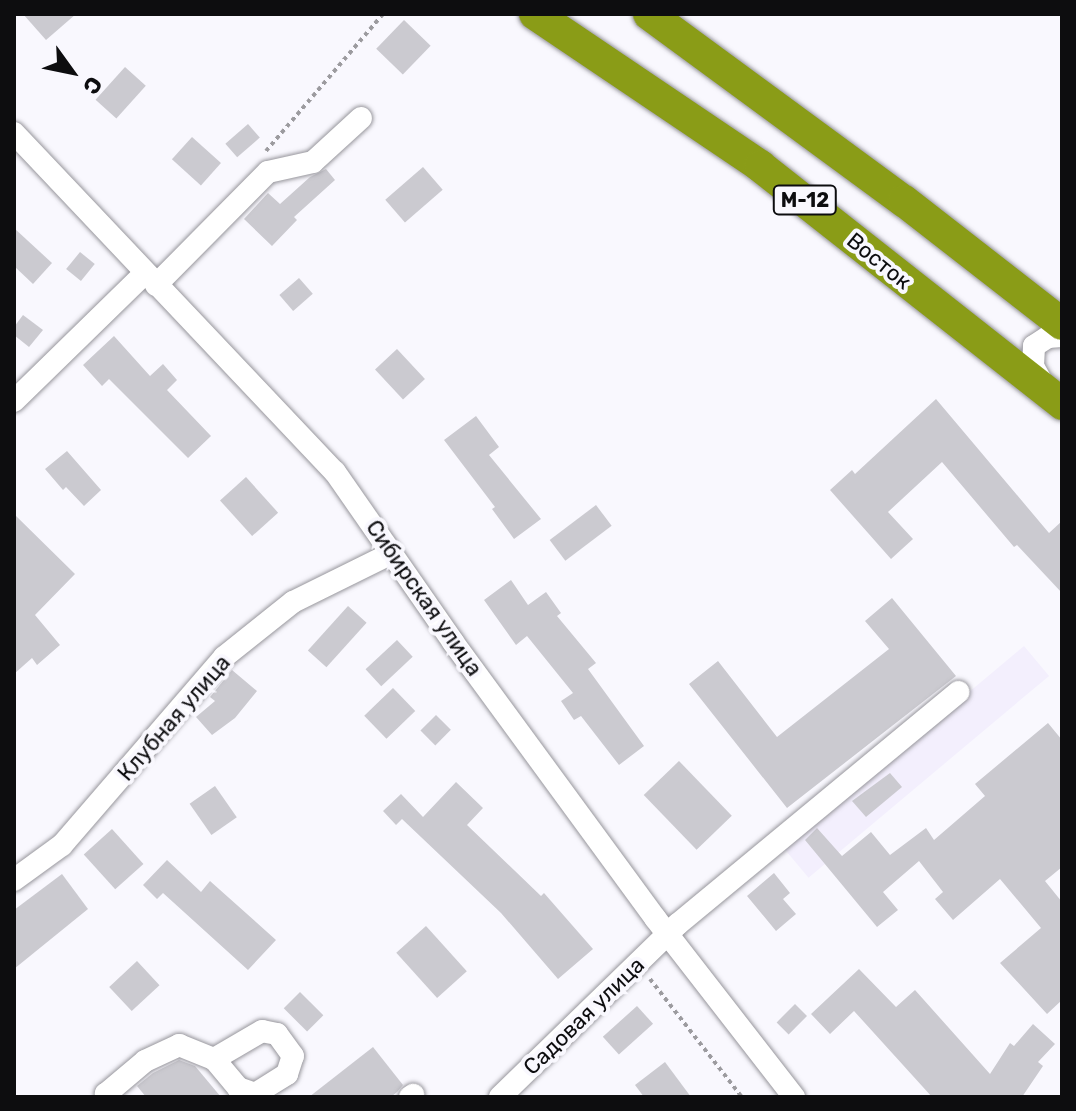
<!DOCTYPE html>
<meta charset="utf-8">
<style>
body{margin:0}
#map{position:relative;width:1076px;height:1111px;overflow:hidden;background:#f9f8fe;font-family:Rubik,sans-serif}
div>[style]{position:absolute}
.built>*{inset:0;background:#f3effd;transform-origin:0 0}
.building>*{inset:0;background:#cbcad0;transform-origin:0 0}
.path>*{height:4px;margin-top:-2px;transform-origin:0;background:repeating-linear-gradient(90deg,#9c9b9f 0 4px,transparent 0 8px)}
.roads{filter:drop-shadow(0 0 2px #97969c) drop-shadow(0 0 2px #97969c)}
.minor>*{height:22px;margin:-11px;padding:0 11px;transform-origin:11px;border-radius:11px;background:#fff}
.highway>*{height:32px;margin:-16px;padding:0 16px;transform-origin:16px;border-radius:16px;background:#8a9c17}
span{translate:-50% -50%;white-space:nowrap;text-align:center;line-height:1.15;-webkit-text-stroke:8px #f9f8fe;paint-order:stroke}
.shield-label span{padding:2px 6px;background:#f9f8fe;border:2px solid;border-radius:6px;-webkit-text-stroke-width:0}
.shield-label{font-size:20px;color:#0d0d0f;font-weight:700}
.street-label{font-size:22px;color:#0d0d0f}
.frame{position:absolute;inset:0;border:16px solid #0d0d0f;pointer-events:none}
.north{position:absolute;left:32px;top:32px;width:80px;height:80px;-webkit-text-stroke:6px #f9f8fe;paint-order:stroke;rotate:123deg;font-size:22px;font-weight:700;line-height:32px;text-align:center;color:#0d0d0f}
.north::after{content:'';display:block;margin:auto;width:28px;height:36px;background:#0d0d0f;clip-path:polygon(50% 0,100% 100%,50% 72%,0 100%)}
</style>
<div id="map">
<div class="built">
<div style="left:1024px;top:646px;width:39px;height:314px;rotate:50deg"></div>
</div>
<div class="building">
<div style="clip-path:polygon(23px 14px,76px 14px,46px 40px)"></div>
<div style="left:404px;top:20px;width:37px;height:40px;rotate:44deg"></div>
<div style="left:125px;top:67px;width:28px;height:44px;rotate:42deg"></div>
<div style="left:248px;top:124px;width:18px;height:30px;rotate:49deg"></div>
<div style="left:192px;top:137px;width:39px;height:30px;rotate:42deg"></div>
<div style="left:423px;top:167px;width:30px;height:50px;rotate:49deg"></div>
<div style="clip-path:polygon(326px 169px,335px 180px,294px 217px,297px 220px,272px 246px,244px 219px,268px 193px,280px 204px,310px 177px)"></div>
<div style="clip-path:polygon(14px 228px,52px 263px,33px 284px,14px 266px)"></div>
<div style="left:80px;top:252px;width:19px;height:22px;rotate:39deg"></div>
<div style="left:299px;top:278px;width:21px;height:26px;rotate:49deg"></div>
<div style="clip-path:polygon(23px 315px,43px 330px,29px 347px,14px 335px,14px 327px)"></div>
<div style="clip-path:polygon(114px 336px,150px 376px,163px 364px,177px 380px,167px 390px,211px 436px,188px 458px,109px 379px,102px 386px,83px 365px)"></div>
<div style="left:397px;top:349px;width:41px;height:30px;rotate:47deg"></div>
<div style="clip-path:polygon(936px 399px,1049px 533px,1062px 521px,1062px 593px,1017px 545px,1014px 547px,942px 462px,888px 512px,913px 539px,891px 559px,830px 490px,852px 470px,855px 474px)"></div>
<div style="clip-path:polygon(476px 416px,499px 447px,489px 455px,541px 519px,514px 539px,492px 509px,495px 507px,444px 440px)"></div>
<div style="clip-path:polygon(67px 451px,101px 490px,84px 506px,66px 487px,63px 490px,45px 469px)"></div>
<div style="left:246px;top:477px;width:48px;height:35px;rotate:48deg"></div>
<div style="left:596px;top:505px;width:26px;height:58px;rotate:53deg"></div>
<div style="clip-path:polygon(14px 514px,75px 574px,35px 615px,60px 645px,37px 665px,32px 658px,14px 674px)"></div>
<div style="clip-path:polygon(511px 580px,528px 605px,546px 592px,561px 613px,557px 616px,596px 663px,588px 669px,644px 746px,619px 765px,581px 716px,574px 720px,561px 701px,573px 693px,527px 636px,516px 645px,484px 600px)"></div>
<div style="clip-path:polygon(892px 598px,956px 676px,787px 808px,689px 684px,718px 661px,777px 737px,889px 649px,865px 621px)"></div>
<div style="left:348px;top:606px;width:25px;height:60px;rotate:42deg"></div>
<div style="left:397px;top:640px;width:23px;height:43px;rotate:47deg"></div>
<div style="clip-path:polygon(232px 670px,257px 691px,235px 718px,212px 735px,196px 717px,215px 701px,210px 697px)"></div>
<div style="left:393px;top:688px;width:32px;height:40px;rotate:46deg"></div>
<div style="left:436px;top:715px;width:21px;height:22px;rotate:45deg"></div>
<div style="clip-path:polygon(1048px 723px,1062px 740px,1062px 867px,1045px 881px,1062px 902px,1062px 1000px,1047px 1014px,1000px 963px,1041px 928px,1000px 879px,953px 920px,935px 899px,943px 892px,919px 861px,883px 892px,898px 910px,877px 927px,805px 840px,817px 828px,842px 856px,871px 832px,890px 855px,926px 828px,934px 840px,985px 796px,975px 784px)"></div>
<div style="left:679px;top:761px;width:76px;height:49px;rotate:46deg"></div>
<div style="clip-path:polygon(890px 773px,902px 787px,866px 817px,852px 801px)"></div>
<div style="clip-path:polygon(456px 782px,483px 808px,467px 825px,541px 896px,544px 893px,593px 949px,558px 979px,501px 913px,402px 819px,396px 825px,383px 811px,401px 794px,423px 817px)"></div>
<div style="left:215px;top:786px;width:38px;height:31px;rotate:55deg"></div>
<div style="left:112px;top:829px;width:47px;height:38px;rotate:48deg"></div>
<div style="clip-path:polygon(167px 860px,201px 892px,210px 881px,276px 940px,248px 970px,163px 893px,157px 899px,143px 885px)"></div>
<div style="clip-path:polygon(774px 873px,790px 893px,783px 899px,796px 914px,776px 931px,747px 896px)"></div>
<div style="clip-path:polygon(62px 874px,88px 909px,14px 969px,14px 910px)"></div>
<div style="left:426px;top:926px;width:61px;height:40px;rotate:48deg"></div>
<div style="left:137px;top:961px;width:33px;height:38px;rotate:47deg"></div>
<div style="clip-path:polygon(859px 969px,896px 1007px,915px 990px,990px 1074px,1010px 1043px,1014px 1046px,1033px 1024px,1055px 1044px,1038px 1062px,1043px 1066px,1022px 1097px,932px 1097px,854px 1011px,830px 1034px,811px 1014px)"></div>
<div style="left:300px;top:992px;width:33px;height:23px;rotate:45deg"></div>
<div style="left:795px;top:1004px;width:17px;height:26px;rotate:45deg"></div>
<div style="left:637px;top:1006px;width:24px;height:46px;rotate:48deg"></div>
<div style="clip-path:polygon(373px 1047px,403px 1085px,397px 1092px,391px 1097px,309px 1097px)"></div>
<div style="clip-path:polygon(179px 1060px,195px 1066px,221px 1097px,146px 1097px,137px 1086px,153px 1073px)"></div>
<div style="clip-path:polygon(665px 1062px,691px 1097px,644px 1097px,635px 1085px)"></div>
</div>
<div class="path">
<div style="left:266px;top:151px;width:180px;rotate:-49.5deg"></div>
<div style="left:650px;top:979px;width:150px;rotate:52.1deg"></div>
</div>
<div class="roads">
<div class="minor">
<div style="left:14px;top:133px;width:467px;rotate:46.6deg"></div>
<div style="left:335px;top:472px;width:207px;rotate:55.2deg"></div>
<div style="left:453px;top:642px;width:342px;rotate:53.8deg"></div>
<div style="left:655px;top:918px;width:227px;rotate:52.2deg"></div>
<div style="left:156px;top:285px;width:159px;rotate:-45.3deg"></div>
<div style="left:268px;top:172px;width:46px;rotate:-12.5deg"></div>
<div style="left:313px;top:162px;width:65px;rotate:-42.5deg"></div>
<div style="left:1044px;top:386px;width:23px;rotate:-119deg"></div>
<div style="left:1033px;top:366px;width:20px;rotate:-87deg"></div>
<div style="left:1034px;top:346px;width:17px;rotate:-33deg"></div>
<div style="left:1048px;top:337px;width:14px;rotate:-4deg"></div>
<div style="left:14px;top:401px;width:183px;rotate:-44.3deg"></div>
<div style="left:14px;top:880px;width:59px;rotate:-36.1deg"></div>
<div style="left:62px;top:845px;width:248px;rotate:-49.2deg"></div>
<div style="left:224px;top:657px;width:88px;rotate:-38.6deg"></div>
<div style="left:293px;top:602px;width:110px;rotate:-26.3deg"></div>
<div style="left:108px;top:1097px;width:4px;rotate:-124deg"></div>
<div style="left:106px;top:1094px;width:51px;rotate:-40.2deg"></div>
<div style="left:145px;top:1061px;width:38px;rotate:-25deg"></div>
<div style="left:179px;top:1045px;width:38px;rotate:22deg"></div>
<div style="left:214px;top:1059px;width:38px;rotate:50deg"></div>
<div style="left:238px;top:1088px;width:18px;rotate:19deg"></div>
<div style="left:255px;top:1094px;width:38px;rotate:-32deg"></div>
<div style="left:287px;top:1074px;width:19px;rotate:-72deg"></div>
<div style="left:293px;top:1056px;width:27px;rotate:-126deg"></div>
<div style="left:277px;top:1034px;width:15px;rotate:-169deg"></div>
<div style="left:262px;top:1031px;width:56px;rotate:149.7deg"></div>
<div style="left:410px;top:1097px;width:4px;rotate:-34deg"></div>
<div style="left:500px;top:1097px;width:248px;rotate:-44.2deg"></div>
<div style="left:678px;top:924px;width:364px;rotate:-39.6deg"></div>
</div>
<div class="highway">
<div style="left:535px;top:14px;width:272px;rotate:34deg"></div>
<div style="left:760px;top:166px;width:385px;rotate:38.2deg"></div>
<div style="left:649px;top:14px;width:316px;rotate:36.3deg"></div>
<div style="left:904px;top:201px;width:200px;rotate:37.9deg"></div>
</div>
</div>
<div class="shield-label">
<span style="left:805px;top:200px">М-12</span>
</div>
<div class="street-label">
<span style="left:879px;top:261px;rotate:39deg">Восток</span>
<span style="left:424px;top:598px;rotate:55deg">Сибирская улица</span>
<span style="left:174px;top:718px;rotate:-49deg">Клубная улица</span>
<span style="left:584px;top:1016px;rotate:-44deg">Садовая улица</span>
</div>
<div class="frame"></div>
<div class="north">С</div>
</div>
